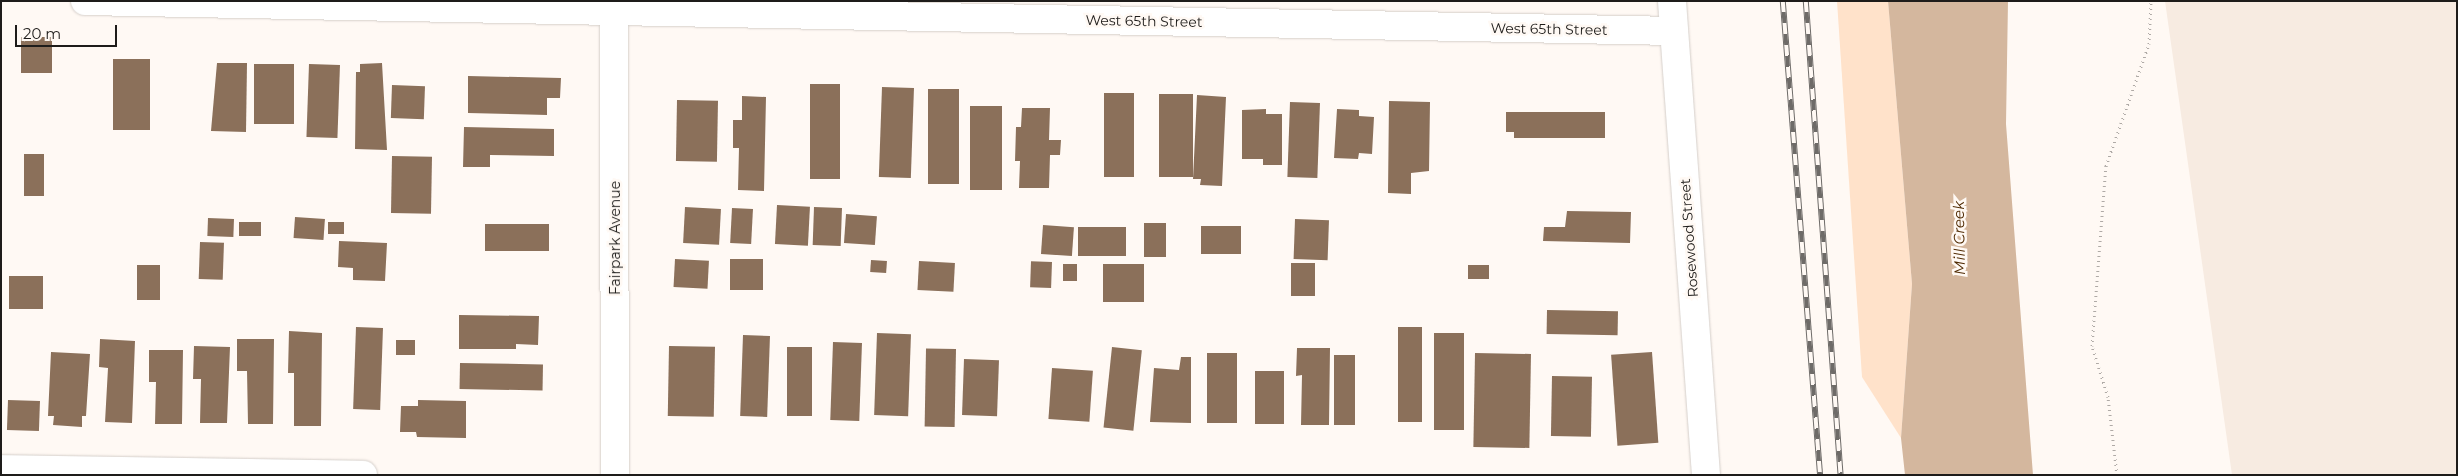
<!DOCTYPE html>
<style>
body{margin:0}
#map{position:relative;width:2458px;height:476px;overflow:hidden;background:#fff9f4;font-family:Montserrat,sans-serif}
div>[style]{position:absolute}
.built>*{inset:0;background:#f7ebe1}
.green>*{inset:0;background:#ffe2ca}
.water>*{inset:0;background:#d4b79e}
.building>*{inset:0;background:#8b705a;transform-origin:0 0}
.path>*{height:3px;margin-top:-1.5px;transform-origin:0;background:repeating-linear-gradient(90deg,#afaaa6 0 1px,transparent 0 5px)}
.roads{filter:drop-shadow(0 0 1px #d5cfca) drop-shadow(0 0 1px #d5cfca)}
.minor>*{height:28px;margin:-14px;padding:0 14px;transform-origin:14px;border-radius:14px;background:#fff}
.rail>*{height:5.5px;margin-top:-2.75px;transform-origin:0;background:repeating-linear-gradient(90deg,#fff9f4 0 11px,#6e6b68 0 22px);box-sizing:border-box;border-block:1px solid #6e6b68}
span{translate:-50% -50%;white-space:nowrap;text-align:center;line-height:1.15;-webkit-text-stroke:5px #fff9f4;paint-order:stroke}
.street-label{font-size:14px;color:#1e1c1a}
.water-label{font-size:15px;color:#4f2900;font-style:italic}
.frame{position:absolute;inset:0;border:2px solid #1e1c1a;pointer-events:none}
.scale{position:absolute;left:15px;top:25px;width:102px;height:22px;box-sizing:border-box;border:2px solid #1e1c1a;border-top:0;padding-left:6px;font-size:15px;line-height:18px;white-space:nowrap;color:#1e1c1a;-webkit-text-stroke:4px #fff9f4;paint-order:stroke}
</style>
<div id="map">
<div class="built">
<div style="clip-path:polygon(2165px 1px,2457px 1px,2457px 475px,2232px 475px)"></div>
</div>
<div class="green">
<div style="clip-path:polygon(1837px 1px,1888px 1px,1912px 284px,1901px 438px,1862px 377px)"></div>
</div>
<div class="water">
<div style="clip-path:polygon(1888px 1px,2008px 1px,2006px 124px,2033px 475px,1905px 475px,1901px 438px,1912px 284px)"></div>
</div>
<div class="building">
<div style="left:21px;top:37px;width:31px;height:36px"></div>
<div style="left:113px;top:59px;width:37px;height:71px"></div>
<div style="clip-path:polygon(217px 63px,247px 63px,246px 132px,211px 131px)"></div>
<div style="clip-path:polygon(382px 63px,387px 150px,355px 149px,356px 72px,360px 72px,360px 64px)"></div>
<div style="left:254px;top:64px;width:40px;height:60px"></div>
<div style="left:309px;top:64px;width:31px;height:73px;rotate:2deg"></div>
<div style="clip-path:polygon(468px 76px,561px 78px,560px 98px,547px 98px,547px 115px,468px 113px)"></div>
<div style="left:840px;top:84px;width:95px;height:30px;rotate:90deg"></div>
<div style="left:392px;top:85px;width:33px;height:33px;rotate:2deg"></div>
<div style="left:882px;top:87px;width:32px;height:90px;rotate:2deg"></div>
<div style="left:928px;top:89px;width:31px;height:95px"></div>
<div style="left:1134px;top:93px;width:84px;height:30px;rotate:90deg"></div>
<div style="left:1159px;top:94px;width:34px;height:83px"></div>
<div style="clip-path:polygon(1197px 95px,1226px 97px,1222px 186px,1200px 185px,1201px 179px,1193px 179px)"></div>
<div style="clip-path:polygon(742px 96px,766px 97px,764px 191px,738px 190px,739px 148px,733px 148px,733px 120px,742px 120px)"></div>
<div style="left:677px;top:100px;width:41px;height:61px;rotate:1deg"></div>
<div style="clip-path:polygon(1389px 101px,1430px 102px,1429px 171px,1411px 173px,1411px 194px,1388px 193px)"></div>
<div style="left:1290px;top:102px;width:30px;height:75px;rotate:2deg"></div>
<div style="left:970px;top:106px;width:32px;height:84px"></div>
<div style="clip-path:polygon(1022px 108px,1050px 108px,1049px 140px,1061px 140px,1060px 155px,1050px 155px,1049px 188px,1019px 188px,1020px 161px,1015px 161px,1016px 127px,1021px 127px)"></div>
<div style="clip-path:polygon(1266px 109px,1266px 114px,1282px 114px,1282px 165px,1263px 165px,1263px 159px,1242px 159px,1242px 110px)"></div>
<div style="clip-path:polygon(1337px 109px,1359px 110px,1359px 116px,1374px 117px,1372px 154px,1359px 153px,1358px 159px,1334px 158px)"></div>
<div style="clip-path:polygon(1506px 112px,1605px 112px,1605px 138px,1514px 138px,1514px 132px,1506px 132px)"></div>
<div style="clip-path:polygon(464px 127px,554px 129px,554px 156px,490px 155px,490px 167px,463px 167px)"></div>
<div style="left:24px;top:154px;width:20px;height:42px"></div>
<div style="left:392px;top:156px;width:40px;height:57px;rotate:1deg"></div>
<div style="left:777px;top:205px;width:33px;height:39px;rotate:3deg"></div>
<div style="left:685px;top:207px;width:36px;height:36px;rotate:3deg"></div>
<div style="left:814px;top:207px;width:28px;height:38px;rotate:2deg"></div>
<div style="left:732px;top:208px;width:21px;height:35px;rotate:3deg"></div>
<div style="clip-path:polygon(1567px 211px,1631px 212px,1630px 243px,1543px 241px,1544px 227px,1565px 227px)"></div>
<div style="left:846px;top:214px;width:31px;height:29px;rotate:4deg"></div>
<div style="left:295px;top:217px;width:30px;height:21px;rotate:4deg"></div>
<div style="left:208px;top:218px;width:26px;height:18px;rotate:2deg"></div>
<div style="left:1295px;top:219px;width:34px;height:40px;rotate:2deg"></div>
<div style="left:261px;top:222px;width:14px;height:22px;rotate:90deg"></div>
<div style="left:328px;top:222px;width:16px;height:12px"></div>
<div style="left:1144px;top:223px;width:22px;height:34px"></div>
<div style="left:485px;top:224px;width:64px;height:27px"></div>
<div style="left:1043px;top:225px;width:31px;height:29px;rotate:4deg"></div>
<div style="left:1201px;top:226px;width:40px;height:28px"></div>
<div style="left:1078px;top:227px;width:48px;height:29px"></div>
<div style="clip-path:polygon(339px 241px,387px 243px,385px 281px,353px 280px,353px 268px,338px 267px)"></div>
<div style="left:200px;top:242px;width:24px;height:37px;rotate:2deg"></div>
<div style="left:675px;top:259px;width:34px;height:28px;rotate:3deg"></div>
<div style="left:730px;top:259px;width:33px;height:31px"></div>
<div style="left:871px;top:260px;width:16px;height:12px;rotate:4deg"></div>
<div style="left:919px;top:261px;width:36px;height:29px;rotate:3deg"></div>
<div style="left:1052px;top:262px;width:26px;height:21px;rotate:92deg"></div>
<div style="left:1291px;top:263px;width:24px;height:33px"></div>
<div style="left:1063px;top:264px;width:14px;height:17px"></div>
<div style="left:1103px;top:264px;width:41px;height:38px"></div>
<div style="left:137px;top:265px;width:23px;height:35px"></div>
<div style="left:1468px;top:265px;width:21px;height:14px"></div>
<div style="left:9px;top:276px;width:34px;height:33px"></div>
<div style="left:1547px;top:310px;width:71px;height:24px;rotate:1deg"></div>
<div style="clip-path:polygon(459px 315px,539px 316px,538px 345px,516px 344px,516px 349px,459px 349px)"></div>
<div style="left:356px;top:327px;width:27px;height:82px;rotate:2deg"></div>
<div style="left:1398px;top:327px;width:24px;height:95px"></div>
<div style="clip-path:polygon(289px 331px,322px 333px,321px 426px,294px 426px,294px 373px,288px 373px)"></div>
<div style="left:877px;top:333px;width:34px;height:82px;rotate:2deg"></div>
<div style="left:1434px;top:333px;width:30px;height:97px"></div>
<div style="left:743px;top:335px;width:27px;height:81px;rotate:2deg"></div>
<div style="clip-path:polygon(100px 339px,135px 341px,132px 423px,105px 422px,108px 368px,99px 367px)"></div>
<div style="clip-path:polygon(237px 339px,274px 339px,273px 424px,248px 424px,247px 371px,237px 371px)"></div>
<div style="left:396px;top:340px;width:19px;height:15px"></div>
<div style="left:833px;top:342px;width:29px;height:78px;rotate:2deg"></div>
<div style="clip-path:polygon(194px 346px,230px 347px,227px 423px,200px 423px,201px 379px,193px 379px)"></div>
<div style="left:669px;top:346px;width:46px;height:70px;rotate:1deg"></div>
<div style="left:787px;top:347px;width:25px;height:69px"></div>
<div style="left:1112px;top:347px;width:30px;height:81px;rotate:6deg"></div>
<div style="clip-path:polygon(1297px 348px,1330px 348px,1329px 425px,1301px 425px,1302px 375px,1296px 376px)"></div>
<div style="left:956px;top:349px;width:78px;height:30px;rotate:91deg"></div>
<div style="clip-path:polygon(149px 350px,183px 350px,182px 424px,155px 424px,156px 382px,149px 382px)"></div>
<div style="clip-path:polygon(51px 352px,90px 354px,86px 416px,82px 416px,82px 427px,53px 425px,54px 416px,48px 416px)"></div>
<div style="left:1652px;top:352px;width:91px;height:41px;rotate:86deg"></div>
<div style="left:1207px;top:353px;width:30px;height:70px"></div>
<div style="left:1475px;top:353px;width:56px;height:94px;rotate:1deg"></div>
<div style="left:1334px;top:355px;width:21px;height:70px"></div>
<div style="clip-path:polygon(1181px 357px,1191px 357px,1191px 423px,1150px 422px,1154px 368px,1179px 370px)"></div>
<div style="left:964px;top:359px;width:35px;height:56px;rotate:2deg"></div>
<div style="left:460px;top:363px;width:83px;height:26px;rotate:1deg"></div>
<div style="left:1052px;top:368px;width:41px;height:51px;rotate:4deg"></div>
<div style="left:1255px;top:371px;width:29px;height:53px"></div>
<div style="left:1552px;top:376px;width:40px;height:60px;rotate:1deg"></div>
<div style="left:8px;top:400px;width:32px;height:30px;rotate:2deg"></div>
<div style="clip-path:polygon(418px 400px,466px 401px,466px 438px,417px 437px,416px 432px,400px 432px,401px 406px,418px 406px)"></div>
</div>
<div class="path">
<div style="left:2117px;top:475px;width:79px;rotate:-96.6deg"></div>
<div style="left:2108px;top:397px;width:53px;rotate:-107.4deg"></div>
<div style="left:2092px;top:346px;width:181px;rotate:-85.6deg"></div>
<div style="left:2106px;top:166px;width:129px;rotate:-70.6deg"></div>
<div style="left:2149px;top:44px;width:43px;rotate:-87.3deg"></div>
</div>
<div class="roads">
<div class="minor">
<div style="left:85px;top:1px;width:1589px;rotate:1.08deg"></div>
<div style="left:614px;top:1px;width:474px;rotate:89.9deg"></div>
<div style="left:1672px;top:1px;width:475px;rotate:85.9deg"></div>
<div style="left:1px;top:469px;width:362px;rotate:0.9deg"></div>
</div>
</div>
<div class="rail">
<div style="left:1783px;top:1px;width:475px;rotate:85.5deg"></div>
<div style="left:1806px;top:1px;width:475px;rotate:85.8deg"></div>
</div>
<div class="street-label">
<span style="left:1144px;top:21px;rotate:1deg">West 65th Street</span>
<span style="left:1549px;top:29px;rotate:1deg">West 65th Street</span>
<span style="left:615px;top:238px;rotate:-90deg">Fairpark Avenue</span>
<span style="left:1689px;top:238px;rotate:-94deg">Rosewood Street</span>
</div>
<div class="water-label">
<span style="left:1959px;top:238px;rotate:-91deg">Mill Creek</span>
</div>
<div class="frame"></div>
<div class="scale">20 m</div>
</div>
